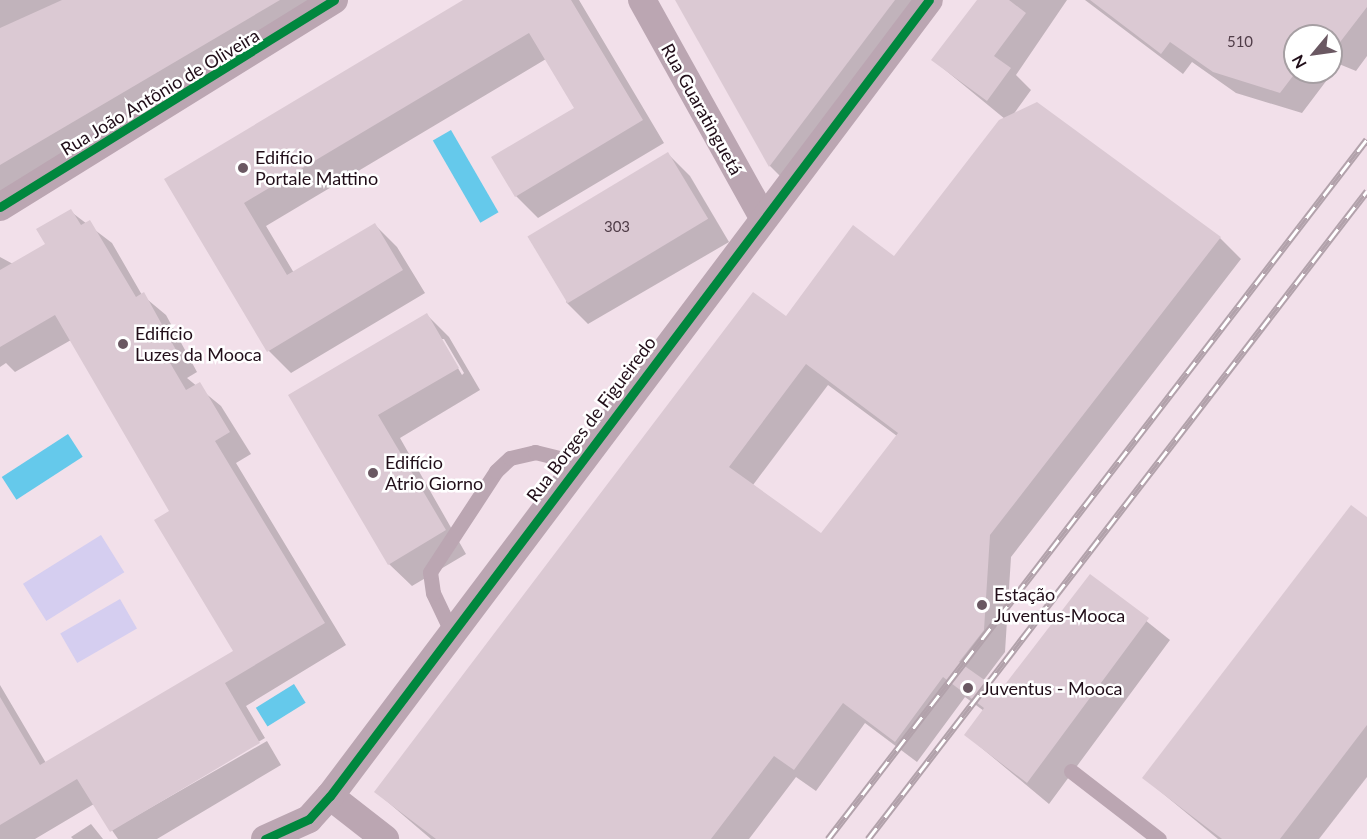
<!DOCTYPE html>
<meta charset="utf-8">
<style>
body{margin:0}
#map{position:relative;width:1367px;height:839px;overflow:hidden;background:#f2e0ea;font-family:Lato,sans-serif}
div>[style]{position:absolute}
.green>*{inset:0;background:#d5cef0;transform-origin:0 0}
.water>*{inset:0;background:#65c9eb;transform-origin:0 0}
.shadow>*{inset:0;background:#0003}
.building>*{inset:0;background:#dbc9d3;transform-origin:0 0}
.service>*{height:15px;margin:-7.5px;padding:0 7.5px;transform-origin:7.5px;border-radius:7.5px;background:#bba6b2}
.minor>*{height:28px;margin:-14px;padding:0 14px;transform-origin:14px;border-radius:14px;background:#bba6b2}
.rail>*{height:7px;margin-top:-3.5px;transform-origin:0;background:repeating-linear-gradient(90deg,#fff 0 14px,#b2a2ab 0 28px);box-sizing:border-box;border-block:2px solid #b2a2ab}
.cycleway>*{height:9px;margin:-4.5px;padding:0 4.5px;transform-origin:4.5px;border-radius:4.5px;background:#00873e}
.dots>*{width:16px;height:16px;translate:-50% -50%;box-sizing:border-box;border:3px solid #fff;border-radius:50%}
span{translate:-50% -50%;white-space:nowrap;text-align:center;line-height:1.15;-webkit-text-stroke:5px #fff;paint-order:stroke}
.number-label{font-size:15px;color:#503d48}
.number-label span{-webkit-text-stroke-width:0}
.street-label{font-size:18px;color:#210e19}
.poi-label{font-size:18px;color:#210e19}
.left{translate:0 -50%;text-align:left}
.north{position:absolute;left:1283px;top:24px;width:60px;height:60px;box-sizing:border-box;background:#fff;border:2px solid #a69fa3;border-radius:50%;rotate:241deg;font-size:16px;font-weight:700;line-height:24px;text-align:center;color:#210e19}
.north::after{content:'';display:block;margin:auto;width:21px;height:27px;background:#6a5862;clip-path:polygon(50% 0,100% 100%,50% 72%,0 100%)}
</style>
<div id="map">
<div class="green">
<div style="left:101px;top:535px;width:44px;height:92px;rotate:58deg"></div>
<div style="left:120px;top:599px;width:34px;height:69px;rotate:60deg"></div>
</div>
<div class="water">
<div style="left:451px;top:130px;width:95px;height:21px;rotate:60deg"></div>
<div style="left:68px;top:434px;width:27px;height:79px;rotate:57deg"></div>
<div style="left:294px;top:684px;width:22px;height:45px;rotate:58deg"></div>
</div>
<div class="shadow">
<div style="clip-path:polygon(0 0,330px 0,0 195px)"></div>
<div style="clip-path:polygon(466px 0,579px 0,664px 143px,538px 218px,516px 196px,576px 108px,546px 59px,266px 226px,294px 273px,375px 225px,397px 247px,425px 293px,291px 373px,269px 351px,166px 179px)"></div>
<div style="clip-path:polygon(678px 0,929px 0,788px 184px,770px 166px)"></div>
<div style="clip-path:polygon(evenodd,978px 0,1067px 0,1016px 75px,1031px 90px,1013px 115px,1220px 238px,1241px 259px,1011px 557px,1005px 652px,983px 681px,1001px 693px,1090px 576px,1170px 640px,1049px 804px,966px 735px,984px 711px,965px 697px,917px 762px,865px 723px,816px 791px,796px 777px,749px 839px,431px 839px,376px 792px,787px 318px,894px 258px,1005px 119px,933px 60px,978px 0,828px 385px,897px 436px,821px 535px,753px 485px,828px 385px)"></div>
<div style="clip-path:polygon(evenodd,1085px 0,1367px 0,1367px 56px,1356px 71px,1339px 64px,1302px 113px,1236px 93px,1192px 62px,1183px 74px,1085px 0,1295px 36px,1331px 36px,1331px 72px,1295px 72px,1295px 36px)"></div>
<div style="clip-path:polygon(668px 154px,690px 176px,729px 242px,588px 324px,566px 302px)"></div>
<div style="clip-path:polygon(70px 211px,112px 243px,142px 295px,166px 315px,197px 372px,187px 378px,221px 406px,251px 454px,236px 463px,346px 645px,246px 706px,265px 738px,115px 828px,267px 741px,281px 765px,157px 839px,118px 839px,94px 804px,35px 839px,0 839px,0 685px,46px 763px,235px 651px,171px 512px,71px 340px,15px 372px,6px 363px,0 367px,0 257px,13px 264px,47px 244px)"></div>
<div style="clip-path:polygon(evenodd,427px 315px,449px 337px,480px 390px,400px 438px,466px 554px,412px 586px,389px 564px,290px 395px,427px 315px,441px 339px,444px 339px,464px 373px,462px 375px,441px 339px)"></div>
<div style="clip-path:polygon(1367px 519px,1367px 777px,1319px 839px,1218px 839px,1144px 778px)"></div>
<div style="clip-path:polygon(91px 824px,103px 839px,73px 839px,71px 837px)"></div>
</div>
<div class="building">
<div style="clip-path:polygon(62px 0,280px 0,0 165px,0 28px)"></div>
<div style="clip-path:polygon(463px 0,571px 0,643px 120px,515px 197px,491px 157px,574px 108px,529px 33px,244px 203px,287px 275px,375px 223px,403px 270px,267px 352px,164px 179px)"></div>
<div style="clip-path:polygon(675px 0,895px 0,769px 167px)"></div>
<div style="clip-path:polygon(977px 0,1009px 0,1026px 13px,994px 56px,1011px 68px,987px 101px,931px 60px)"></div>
<div style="clip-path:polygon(1090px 0,1367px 0,1367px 7px,1334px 50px,1331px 36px,1295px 36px,1296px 72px,1280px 93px,1213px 72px,1170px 42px,1161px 54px)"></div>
<div style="clip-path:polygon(evenodd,1037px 102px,1221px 237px,990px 535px,984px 630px,959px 662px,1000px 691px,1090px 574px,1149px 618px,1027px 783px,964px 735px,984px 708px,943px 677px,895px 742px,843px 703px,794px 770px,774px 756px,711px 839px,436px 839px,374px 792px,753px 292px,786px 316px,853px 225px,894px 256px,999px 120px,1037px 102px,806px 364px,898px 433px,821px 533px,729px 467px,806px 364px)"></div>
<div style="left:668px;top:152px;width:78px;height:164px;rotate:59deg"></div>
<div style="clip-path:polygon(71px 209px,81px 225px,90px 220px,136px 297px,144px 292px,176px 350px,166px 356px,186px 390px,200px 382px,230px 432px,215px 441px,325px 623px,225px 683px,260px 743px,110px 832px,77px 779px,0 825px,0 697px,40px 765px,233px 651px,154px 520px,169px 511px,55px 315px,0 347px,0 270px,45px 244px,36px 229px)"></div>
<div style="clip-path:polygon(427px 313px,459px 368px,378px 415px,446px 530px,388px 565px,288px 395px)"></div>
<div style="clip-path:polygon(1351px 505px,1367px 517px,1367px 725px,1280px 839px,1222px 839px,1142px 778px)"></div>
</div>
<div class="service">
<div style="left:452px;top:633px;width:44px;rotate:-115.4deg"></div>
<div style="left:433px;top:593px;width:21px;rotate:-98deg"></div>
<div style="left:430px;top:572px;width:121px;rotate:-56.8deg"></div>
<div style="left:496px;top:471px;width:19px;rotate:-43deg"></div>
<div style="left:510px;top:458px;width:26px;rotate:-13deg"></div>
<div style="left:535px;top:452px;width:45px;rotate:14deg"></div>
<div style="left:1071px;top:771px;width:111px;rotate:37.7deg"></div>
</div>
<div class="minor">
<div style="left:642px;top:0;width:248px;rotate:60.9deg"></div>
<div style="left:0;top:207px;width:393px;rotate:-31.8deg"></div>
<div style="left:330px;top:796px;width:70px;rotate:38deg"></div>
<div style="left:265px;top:839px;width:48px;rotate:-24.4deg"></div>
<div style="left:309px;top:819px;width:31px;rotate:-48deg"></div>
<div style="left:330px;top:796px;width:996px;rotate:-53.04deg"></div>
</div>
<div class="rail">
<div style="left:828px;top:839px;width:883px;rotate:-52.4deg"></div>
<div style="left:868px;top:839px;width:818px;rotate:-52.4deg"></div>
</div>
<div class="cycleway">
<div style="left:0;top:207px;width:393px;rotate:-31.8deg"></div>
<div style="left:265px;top:839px;width:48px;rotate:-24.4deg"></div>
<div style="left:309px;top:819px;width:31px;rotate:-48deg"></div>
<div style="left:330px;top:796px;width:996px;rotate:-53.04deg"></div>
</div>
<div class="dots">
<div style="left:243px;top:168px;background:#6a5862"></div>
<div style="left:123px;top:344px;background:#6a5862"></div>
<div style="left:373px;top:473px;background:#6a5862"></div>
<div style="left:982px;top:605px;background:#6a5862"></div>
<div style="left:968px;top:688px;background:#6a5862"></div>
</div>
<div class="number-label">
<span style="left:1240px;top:42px">510</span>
<span style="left:617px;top:227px">303</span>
</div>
<div class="street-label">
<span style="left:160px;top:92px;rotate:-31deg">Rua João Antônio de Oliveira</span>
<span style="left:702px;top:109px;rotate:61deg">Rua Guaratinguetá</span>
<span style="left:591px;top:419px;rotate:-53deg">Rua Borges de Figueiredo</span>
</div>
<div class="poi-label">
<span class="left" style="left:255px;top:168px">Edifício<br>Portale Mattino</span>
<span class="left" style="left:135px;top:344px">Edifício<br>Luzes da Mooca</span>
<span class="left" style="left:385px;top:473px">Edifício<br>Atrio Giorno</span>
<span class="left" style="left:994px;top:605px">Estação<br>Juventus-Mooca</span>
<span class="left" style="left:982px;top:688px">Juventus - Mooca</span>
</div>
<div class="north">N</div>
</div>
